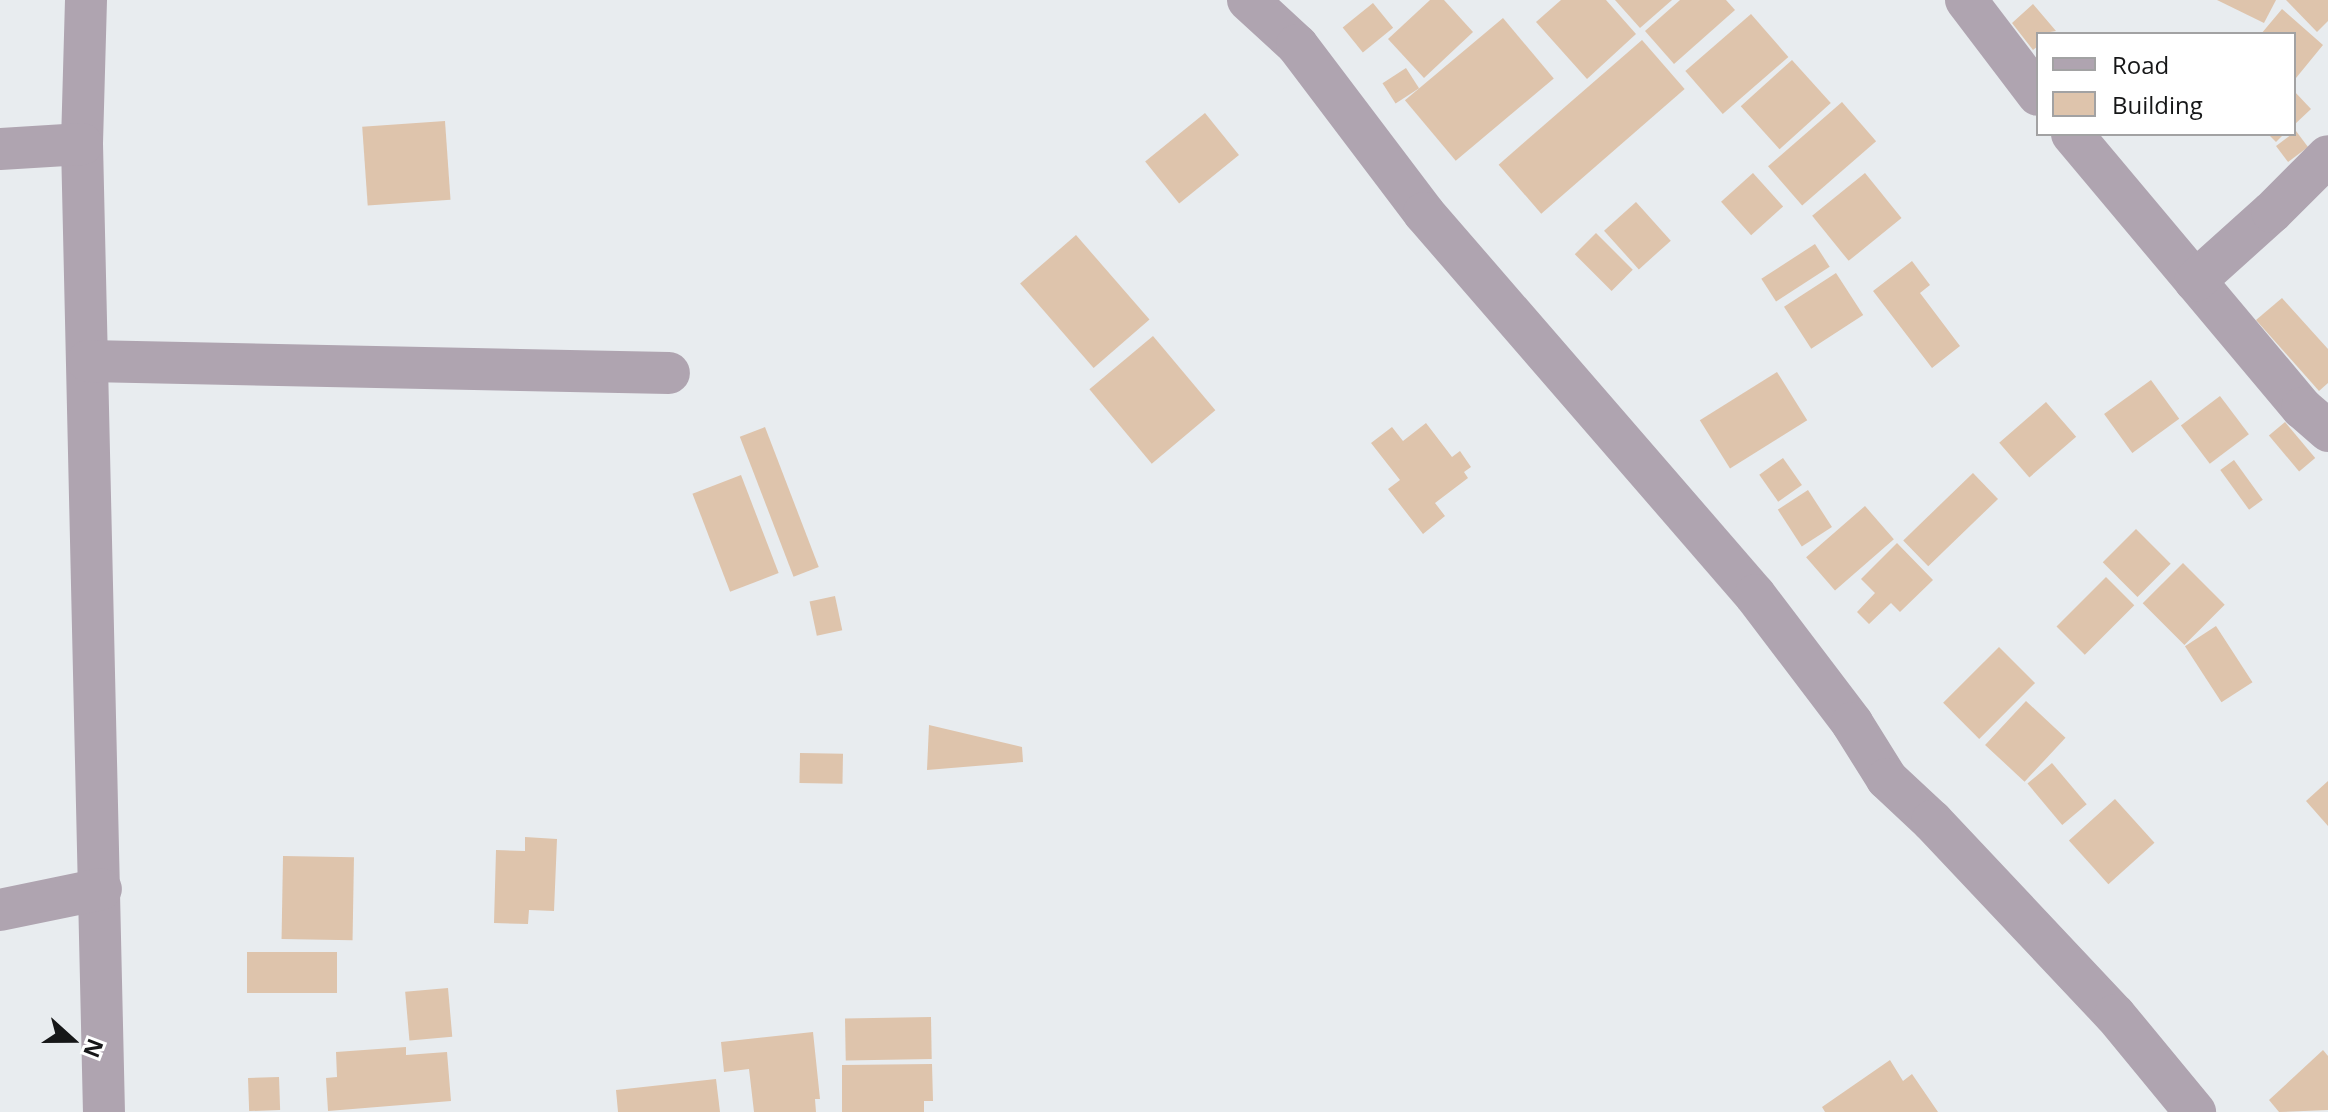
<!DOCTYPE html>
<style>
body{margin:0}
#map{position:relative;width:2328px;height:1112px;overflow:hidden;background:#e8ecef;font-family:"Open Sans",sans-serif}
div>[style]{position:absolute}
.building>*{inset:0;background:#dec4ac;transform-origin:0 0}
.minor>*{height:42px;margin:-21px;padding:0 21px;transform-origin:21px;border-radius:21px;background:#afa4b0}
span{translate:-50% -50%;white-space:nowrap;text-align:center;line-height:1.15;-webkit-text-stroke:8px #fff;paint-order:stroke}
.legend{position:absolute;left:2036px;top:32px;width:260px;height:104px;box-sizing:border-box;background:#fff;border:2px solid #a2a2a3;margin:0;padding:10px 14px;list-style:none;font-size:24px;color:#161718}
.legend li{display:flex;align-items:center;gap:16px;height:40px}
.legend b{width:40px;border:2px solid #a2a2a3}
.north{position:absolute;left:32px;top:1000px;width:80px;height:80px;-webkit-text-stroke:6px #fff;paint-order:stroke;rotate:111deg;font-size:22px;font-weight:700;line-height:32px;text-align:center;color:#161718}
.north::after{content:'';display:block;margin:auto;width:28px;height:36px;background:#161718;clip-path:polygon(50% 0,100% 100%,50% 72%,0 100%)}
</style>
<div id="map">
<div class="building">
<div style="clip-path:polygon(1430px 0,1444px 0,1473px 32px,1424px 78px,1388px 39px)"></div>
<div style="clip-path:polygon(1561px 0,1606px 0,1636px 34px,1587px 79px,1536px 22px)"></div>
<div style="clip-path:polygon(1615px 0,1672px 0,1640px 28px)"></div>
<div style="clip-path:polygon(1680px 0,1726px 0,1735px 10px,1674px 64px,1645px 31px)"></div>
<div style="clip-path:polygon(2217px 0,2276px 0,2264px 23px)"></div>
<div style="clip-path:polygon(2286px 0,2328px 0,2328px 21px,2317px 32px)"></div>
<div style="left:1373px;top:3px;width:32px;height:39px;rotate:51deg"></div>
<div style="clip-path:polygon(2033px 4px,2056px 31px,2038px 34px,2038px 46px,2033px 50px,2012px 23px)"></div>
<div style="clip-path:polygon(2282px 9px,2323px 45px,2296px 78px,2294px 34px,2261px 34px)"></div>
<div style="left:1751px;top:14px;width:57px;height:87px;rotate:49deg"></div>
<div style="left:1503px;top:18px;width:79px;height:128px;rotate:50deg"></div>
<div style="left:1642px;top:40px;width:65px;height:190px;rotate:49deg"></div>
<div style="left:1792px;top:60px;width:58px;height:69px;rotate:48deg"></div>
<div style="left:1406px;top:68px;width:24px;height:28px;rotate:57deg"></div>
<div style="clip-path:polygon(2294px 91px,2311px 109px,2294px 125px)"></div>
<div style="left:1842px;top:102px;width:52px;height:98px;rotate:49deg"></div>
<div style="left:1205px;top:113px;width:54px;height:77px;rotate:51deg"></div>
<div style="left:445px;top:121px;width:79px;height:83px;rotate:86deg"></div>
<div style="left:2296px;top:131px;width:20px;height:25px;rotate:53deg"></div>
<div style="clip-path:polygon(2268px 134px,2284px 134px,2276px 142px)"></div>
<div style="left:1753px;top:173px;width:45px;height:43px;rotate:48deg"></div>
<div style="left:1865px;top:173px;width:58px;height:68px;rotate:51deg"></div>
<div style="left:1636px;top:202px;width:52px;height:43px;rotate:48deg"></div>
<div style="left:1596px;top:233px;width:52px;height:30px;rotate:45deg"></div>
<div style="left:1076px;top:235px;width:112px;height:74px;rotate:49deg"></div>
<div style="left:1815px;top:244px;width:27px;height:64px;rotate:57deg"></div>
<div style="clip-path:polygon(1912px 261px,1930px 285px,1920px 293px,1960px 346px,1932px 368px,1873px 291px)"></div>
<div style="left:1836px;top:273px;width:50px;height:62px;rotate:57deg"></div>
<div style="clip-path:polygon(2282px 298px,2328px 349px,2328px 383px,2319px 391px,2256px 320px)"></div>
<div style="left:1153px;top:336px;width:97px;height:83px;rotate:50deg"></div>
<div style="left:1777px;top:372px;width:57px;height:91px;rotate:58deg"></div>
<div style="left:2151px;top:380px;width:48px;height:58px;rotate:54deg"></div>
<div style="left:2220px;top:396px;width:48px;height:49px;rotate:53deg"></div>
<div style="left:2046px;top:402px;width:46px;height:62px;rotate:49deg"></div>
<div style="left:2285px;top:422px;width:47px;height:21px;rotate:50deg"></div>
<div style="clip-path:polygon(1426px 423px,1452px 457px,1460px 451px,1471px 467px,1464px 472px,1468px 478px,1435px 503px,1445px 516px,1423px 534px,1388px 489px,1400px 480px,1371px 443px,1392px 427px,1403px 441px)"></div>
<div style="left:765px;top:427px;width:150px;height:27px;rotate:69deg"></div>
<div style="left:1783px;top:458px;width:33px;height:29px;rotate:55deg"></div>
<div style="left:2234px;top:460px;width:49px;height:17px;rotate:54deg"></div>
<div style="left:1973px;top:473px;width:36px;height:97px;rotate:46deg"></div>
<div style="left:741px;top:475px;width:105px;height:52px;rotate:69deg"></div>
<div style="left:1808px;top:490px;width:44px;height:36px;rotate:57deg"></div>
<div style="left:1865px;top:506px;width:44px;height:78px;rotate:49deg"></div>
<div style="left:2136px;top:529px;width:49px;height:47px;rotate:45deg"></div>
<div style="clip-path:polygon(1897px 543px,1933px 580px,1900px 612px,1891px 603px,1869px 624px,1857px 612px,1875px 593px,1861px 579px)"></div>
<div style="left:2183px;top:563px;width:59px;height:57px;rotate:45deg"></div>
<div style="left:2106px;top:577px;width:40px;height:70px;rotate:45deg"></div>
<div style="left:835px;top:596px;width:35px;height:26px;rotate:78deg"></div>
<div style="left:2216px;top:626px;width:67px;height:37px;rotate:57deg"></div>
<div style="left:1999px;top:647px;width:51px;height:79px;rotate:45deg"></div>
<div style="left:2026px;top:701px;width:54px;height:60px;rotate:43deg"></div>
<div style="clip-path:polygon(929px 725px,1022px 747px,1023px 762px,927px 770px)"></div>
<div style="left:800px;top:753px;width:43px;height:30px;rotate:1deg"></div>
<div style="left:2052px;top:763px;width:54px;height:32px;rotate:50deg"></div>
<div style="clip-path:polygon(2328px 781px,2328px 826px,2306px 801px)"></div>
<div style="left:2115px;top:799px;width:59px;height:62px;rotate:48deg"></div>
<div style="clip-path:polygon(525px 837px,557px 839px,554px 911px,529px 910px,528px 924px,494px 923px,496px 850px,525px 851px)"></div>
<div style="left:283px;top:856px;width:71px;height:83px;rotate:1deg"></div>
<div style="left:247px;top:952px;width:90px;height:41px"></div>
<div style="left:448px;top:988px;width:49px;height:43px;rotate:85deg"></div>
<div style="left:931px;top:1017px;width:42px;height:86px;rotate:89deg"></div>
<div style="clip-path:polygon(813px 1032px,820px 1099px,815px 1099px,816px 1112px,754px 1112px,749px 1069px,724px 1072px,721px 1042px)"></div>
<div style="clip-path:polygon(406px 1047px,406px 1055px,447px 1052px,451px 1101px,328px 1111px,326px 1078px,337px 1077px,336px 1052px)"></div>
<div style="clip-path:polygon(2323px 1050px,2328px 1056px,2328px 1110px,2279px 1112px,2269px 1100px)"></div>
<div style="clip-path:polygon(1890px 1060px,1903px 1081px,1912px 1074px,1938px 1112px,1825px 1112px,1822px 1107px)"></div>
<div style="clip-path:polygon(932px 1064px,933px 1101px,924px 1101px,924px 1112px,842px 1112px,842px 1065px)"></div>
<div style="left:279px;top:1077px;width:33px;height:31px;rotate:88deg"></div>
<div style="clip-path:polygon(716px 1079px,720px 1112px,618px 1112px,616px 1090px)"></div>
</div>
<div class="minor">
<div style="left:86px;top:0;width:144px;rotate:91.6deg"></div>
<div style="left:82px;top:144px;width:968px;rotate:88.7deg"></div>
<div style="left:1248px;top:0;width:67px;rotate:42.6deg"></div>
<div style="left:1297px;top:45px;width:211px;rotate:52.9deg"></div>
<div style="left:1424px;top:213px;width:505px;rotate:49.09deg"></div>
<div style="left:1755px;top:595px;width:161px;rotate:52.8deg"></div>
<div style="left:1852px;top:723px;width:66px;rotate:58deg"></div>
<div style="left:1887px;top:779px;width:62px;rotate:43deg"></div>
<div style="left:1932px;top:821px;width:267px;rotate:46.7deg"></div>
<div style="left:2115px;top:1015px;width:126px;rotate:50.5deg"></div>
<div style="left:1966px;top:0;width:119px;rotate:52.8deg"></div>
<div style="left:2072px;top:134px;width:358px;rotate:50deg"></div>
<div style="left:2302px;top:408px;width:35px;rotate:41deg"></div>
<div style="left:0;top:149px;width:82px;rotate:-3.5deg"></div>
<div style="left:2195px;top:281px;width:103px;rotate:-41.9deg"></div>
<div style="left:2272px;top:212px;width:79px;rotate:-45deg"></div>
<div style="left:88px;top:361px;width:581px;rotate:1.18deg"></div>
<div style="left:0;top:910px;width:103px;rotate:-11.7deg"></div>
</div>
<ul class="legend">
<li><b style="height:10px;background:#afa4b0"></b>Road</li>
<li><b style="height:22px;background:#dec4ac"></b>Building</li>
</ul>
<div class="north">N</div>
</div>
